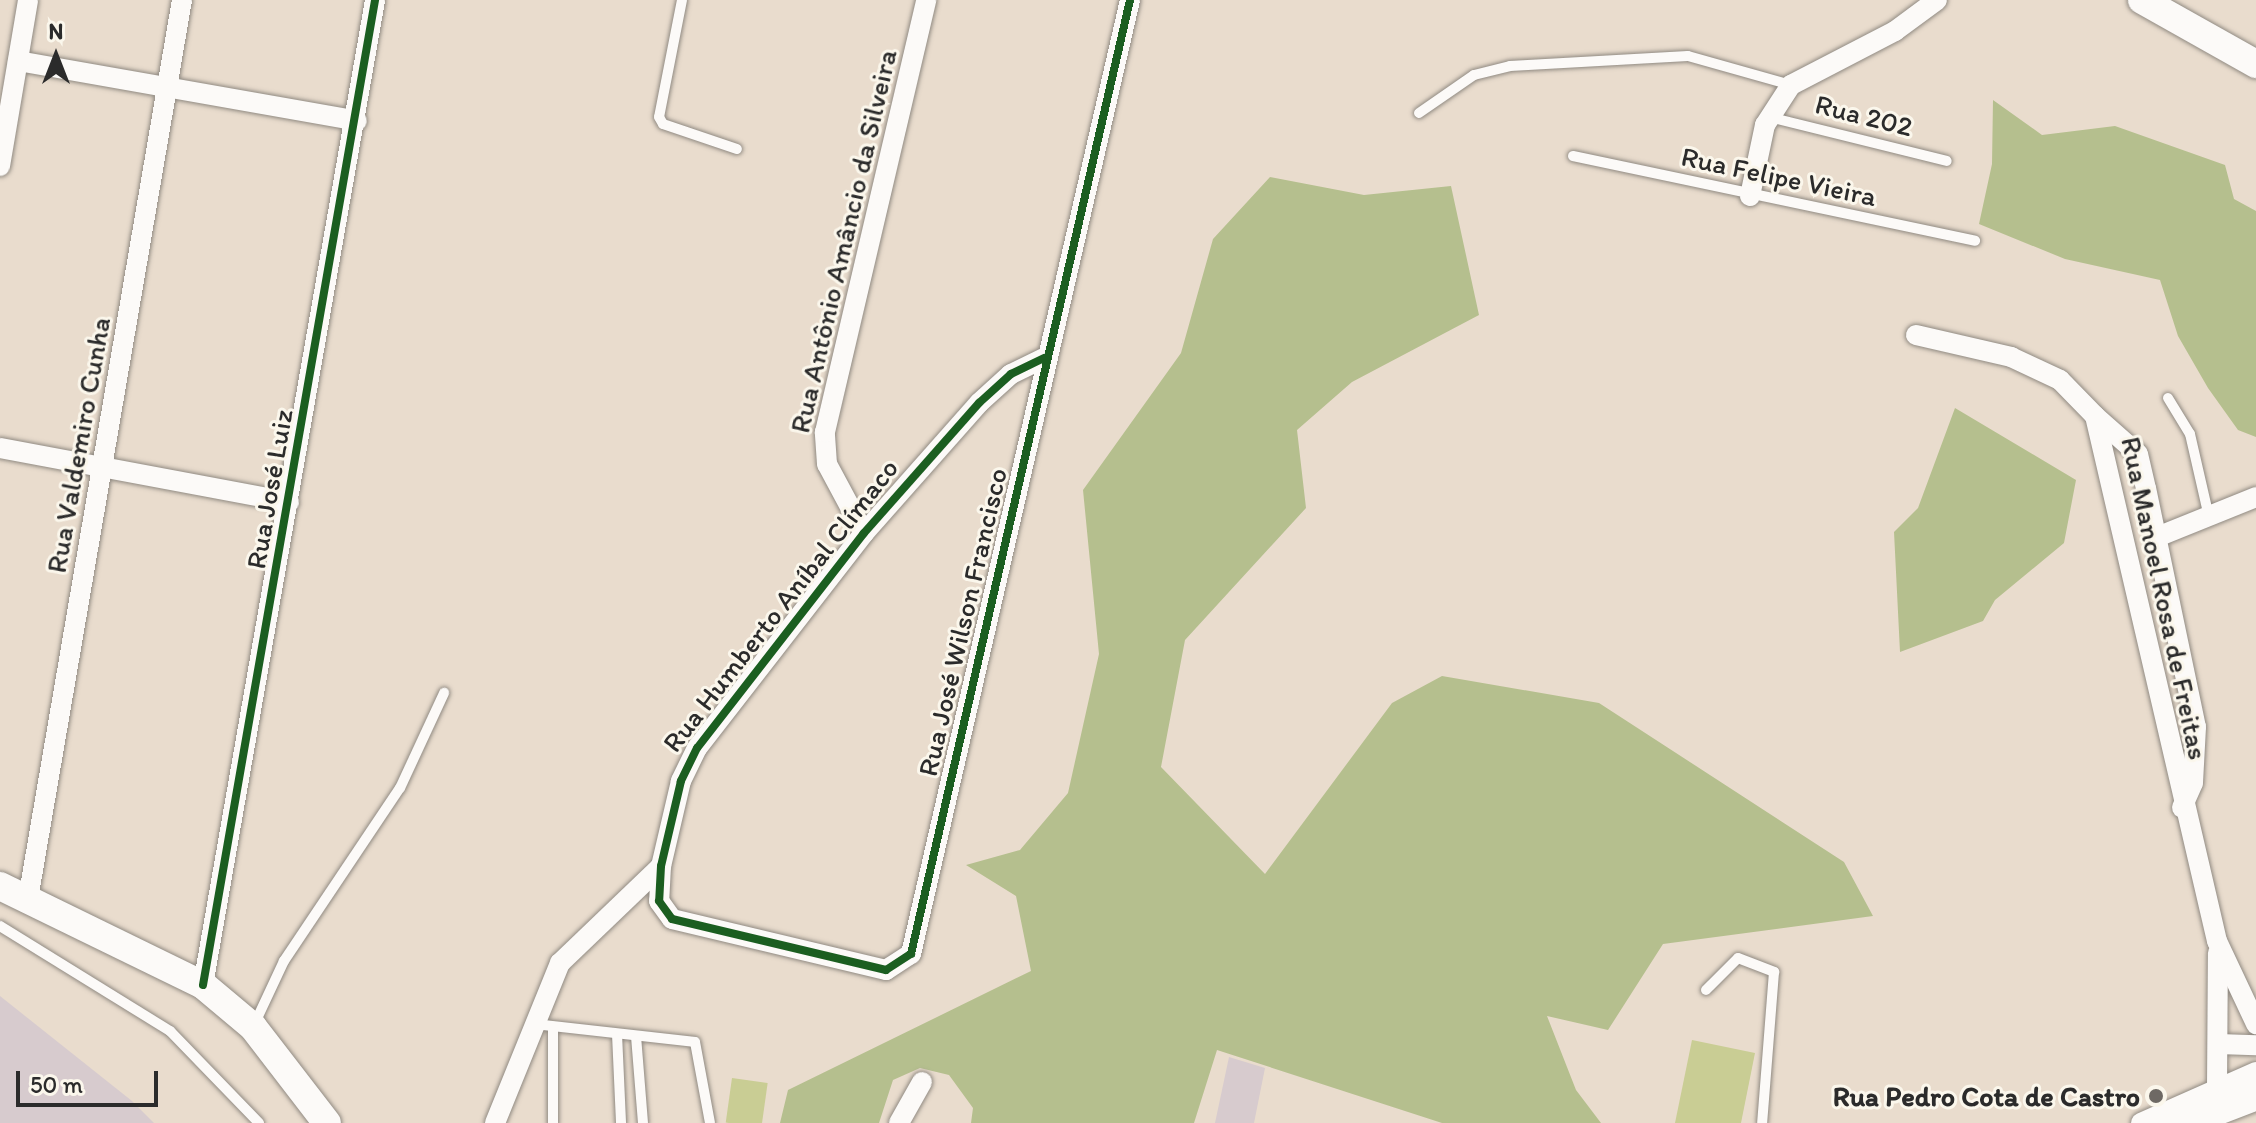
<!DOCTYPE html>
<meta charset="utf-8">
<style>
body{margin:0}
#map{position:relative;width:2256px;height:1123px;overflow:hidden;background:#e9dccd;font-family:Itim,sans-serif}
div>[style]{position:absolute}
.green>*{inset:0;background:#c9cd94;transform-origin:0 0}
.forest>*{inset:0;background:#b5bf8e}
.building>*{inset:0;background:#d7cbce}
.roads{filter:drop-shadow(0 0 2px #908a82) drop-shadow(0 0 2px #908a82)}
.service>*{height:10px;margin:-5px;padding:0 5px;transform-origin:5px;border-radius:5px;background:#fcfaf8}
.minor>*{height:20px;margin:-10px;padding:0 10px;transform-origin:10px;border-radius:10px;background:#fcfaf8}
.secondary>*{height:28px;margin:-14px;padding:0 14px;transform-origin:14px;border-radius:14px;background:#fcfaf8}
.primary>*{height:32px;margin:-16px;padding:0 16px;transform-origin:16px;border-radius:16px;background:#fcfaf8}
.cycleway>*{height:8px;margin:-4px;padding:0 4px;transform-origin:4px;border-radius:4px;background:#1b5e20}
.dots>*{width:22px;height:22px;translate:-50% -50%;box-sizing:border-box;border:4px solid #fbf7ec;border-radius:50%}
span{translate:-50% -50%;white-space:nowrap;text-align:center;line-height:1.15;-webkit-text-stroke:6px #fbf7ec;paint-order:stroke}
.street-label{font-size:28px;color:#2b2b2b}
.poi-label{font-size:28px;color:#2b2b2b;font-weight:700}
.right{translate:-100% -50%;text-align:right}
.north{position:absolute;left:16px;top:16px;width:80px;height:80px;-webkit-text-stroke:6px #fbf7ec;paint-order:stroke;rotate:0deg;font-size:22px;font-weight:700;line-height:32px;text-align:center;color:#2b2b2b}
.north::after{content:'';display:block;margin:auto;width:28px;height:36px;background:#2b2b2b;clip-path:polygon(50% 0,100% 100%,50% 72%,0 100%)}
.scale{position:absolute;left:16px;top:1071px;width:142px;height:36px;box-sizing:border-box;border:4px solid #2b2b2b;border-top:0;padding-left:10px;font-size:24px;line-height:28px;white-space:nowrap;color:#2b2b2b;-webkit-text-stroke:6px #fbf7ec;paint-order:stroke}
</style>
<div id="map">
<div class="green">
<div style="clip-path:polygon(1692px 1040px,1755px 1053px,1741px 1123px,1675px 1123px)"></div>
<div style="left:732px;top:1078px;width:36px;height:45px;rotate:8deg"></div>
</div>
<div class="forest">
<div style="clip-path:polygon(1993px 100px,2042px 135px,2115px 126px,2225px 165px,2234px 199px,2256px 211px,2256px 437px,2238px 430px,2208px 388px,2178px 336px,2160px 280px,2065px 259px,1979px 224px,1992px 164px)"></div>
<div style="clip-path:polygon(1270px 177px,1364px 195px,1451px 186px,1479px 315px,1352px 382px,1297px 430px,1306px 508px,1185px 640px,1161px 767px,1265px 874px,1392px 703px,1442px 676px,1599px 703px,1844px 862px,1873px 916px,1663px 944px,1608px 1030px,1547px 1016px,1576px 1090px,1601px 1123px,1442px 1123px,1217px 1050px,1194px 1123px,971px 1123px,973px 1108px,949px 1075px,920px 1068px,893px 1080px,879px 1123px,780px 1123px,788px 1090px,1031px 971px,1016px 896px,966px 865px,1020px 850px,1068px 793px,1099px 654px,1083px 490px,1181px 353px,1213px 239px)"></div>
<div style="clip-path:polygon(1955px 408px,2076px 480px,2064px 543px,1995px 600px,1983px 621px,1900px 652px,1894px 532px,1918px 508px)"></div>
</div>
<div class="building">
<div style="clip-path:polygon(0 996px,132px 1101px,154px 1123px,0 1123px)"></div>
<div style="clip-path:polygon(1229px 1057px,1265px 1068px,1254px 1123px,1215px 1123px)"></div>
</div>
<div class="roads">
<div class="service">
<div style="left:682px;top:0;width:119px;rotate:101.1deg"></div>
<div style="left:659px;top:117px;width:8px;rotate:60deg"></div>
<div style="left:663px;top:124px;width:78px;rotate:18.7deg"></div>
<div style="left:1419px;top:113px;width:67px;rotate:-34.6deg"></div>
<div style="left:1474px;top:75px;width:37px;rotate:-14deg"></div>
<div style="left:1510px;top:66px;width:178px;rotate:-3.2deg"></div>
<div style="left:1688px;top:56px;width:107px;rotate:15.7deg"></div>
<div style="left:1769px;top:117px;width:183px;rotate:13.9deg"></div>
<div style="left:1573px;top:156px;width:411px;rotate:11.9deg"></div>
<div style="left:2168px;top:398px;width:42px;rotate:58.6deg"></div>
<div style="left:2190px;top:434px;width:85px;rotate:77.1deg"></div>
<div style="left:0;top:926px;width:200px;rotate:31.7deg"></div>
<div style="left:170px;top:1031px;width:128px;rotate:45.9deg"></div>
<div style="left:1706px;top:990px;width:45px;rotate:-45deg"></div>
<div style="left:1738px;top:958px;width:39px;rotate:21deg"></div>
<div style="left:1774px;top:972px;width:151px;rotate:94.5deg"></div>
<div style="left:535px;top:1024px;width:161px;rotate:6.4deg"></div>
<div style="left:695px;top:1042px;width:82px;rotate:79.5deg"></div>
<div style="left:254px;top:1025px;width:71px;rotate:-64.9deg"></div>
<div style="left:284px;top:961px;width:208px;rotate:-56.2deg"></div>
<div style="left:400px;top:788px;width:105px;rotate:-65.1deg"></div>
<div style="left:617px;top:1034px;width:89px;rotate:87.4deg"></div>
<div style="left:636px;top:1036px;width:87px;rotate:85.4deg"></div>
<div style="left:553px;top:1123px;width:96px;rotate:-90deg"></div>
</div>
<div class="minor">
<div style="left:18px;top:61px;width:344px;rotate:10deg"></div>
<div style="left:0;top:166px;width:168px;rotate:-80.4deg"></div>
<div style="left:1750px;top:196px;width:73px;rotate:-78.1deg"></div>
<div style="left:1765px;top:125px;width:48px;rotate:-57deg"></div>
<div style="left:1791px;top:85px;width:117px;rotate:-27.4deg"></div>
<div style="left:1895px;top:31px;width:52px;rotate:-36.4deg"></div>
<div style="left:1916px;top:335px;width:98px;rotate:13deg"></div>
<div style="left:2011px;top:357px;width:54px;rotate:25.1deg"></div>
<div style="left:2060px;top:380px;width:50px;rotate:45.8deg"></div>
<div style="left:2095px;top:416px;width:539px;rotate:76.92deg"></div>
<div style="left:2217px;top:941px;width:92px;rotate:64.8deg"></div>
<div style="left:1044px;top:358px;width:37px;rotate:154deg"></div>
<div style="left:1011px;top:374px;width:43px;rotate:137.8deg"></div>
<div style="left:979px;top:403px;width:174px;rotate:131.5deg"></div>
<div style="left:864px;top:533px;width:272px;rotate:127.8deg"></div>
<div style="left:697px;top:748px;width:37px;rotate:116deg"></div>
<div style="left:681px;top:781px;width:87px;rotate:103.2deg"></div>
<div style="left:661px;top:866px;width:35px;rotate:93deg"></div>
<div style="left:659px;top:901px;width:22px;rotate:54deg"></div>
<div style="left:672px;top:919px;width:220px;rotate:13.4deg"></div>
<div style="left:886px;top:970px;width:30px;rotate:-33deg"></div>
<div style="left:911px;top:954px;width:979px;rotate:-77.07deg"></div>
<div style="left:2095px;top:416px;width:57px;rotate:41.5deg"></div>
<div style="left:2138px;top:454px;width:35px;rotate:77deg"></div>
<div style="left:2146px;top:488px;width:244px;rotate:78.2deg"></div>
<div style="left:2196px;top:727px;width:56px;rotate:93.1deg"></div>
<div style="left:2193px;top:783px;width:27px;rotate:114deg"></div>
<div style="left:0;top:448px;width:294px;rotate:10.6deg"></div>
<div style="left:864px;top:533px;width:78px;rotate:-118.2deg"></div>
<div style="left:827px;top:464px;width:32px;rotate:-94deg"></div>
<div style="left:825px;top:432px;width:444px;rotate:-76.8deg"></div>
<div style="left:2157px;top:537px;width:107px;rotate:-22deg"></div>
<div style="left:28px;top:899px;width:912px;rotate:-80.28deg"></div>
<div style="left:203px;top:985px;width:1000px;rotate:-80.09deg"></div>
<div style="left:2218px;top:1044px;width:38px;rotate:2deg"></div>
<div style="left:2217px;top:1087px;width:134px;rotate:-89.6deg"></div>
<div style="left:495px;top:1123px;width:173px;rotate:-67.9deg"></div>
<div style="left:560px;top:963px;width:140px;rotate:-43.8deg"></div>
<div style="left:899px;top:1123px;width:47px;rotate:-60.7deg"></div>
<div style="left:2141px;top:1123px;width:126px;rotate:-23.9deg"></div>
</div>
<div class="secondary">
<div style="left:2142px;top:0;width:131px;rotate:29.3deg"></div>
<div style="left:0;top:886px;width:226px;rotate:26deg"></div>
<div style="left:203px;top:985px;width:65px;rotate:40deg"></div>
<div style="left:253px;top:1027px;width:121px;rotate:52.4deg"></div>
</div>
<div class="primary">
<div style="left:2181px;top:1123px;width:80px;rotate:-21.1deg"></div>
</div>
</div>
<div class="cycleway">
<div style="left:1044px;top:358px;width:37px;rotate:154deg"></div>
<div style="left:1011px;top:374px;width:43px;rotate:137.8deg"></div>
<div style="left:979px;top:403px;width:174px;rotate:131.5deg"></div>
<div style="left:864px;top:533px;width:272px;rotate:127.8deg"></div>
<div style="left:697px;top:748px;width:37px;rotate:116deg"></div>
<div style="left:681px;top:781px;width:87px;rotate:103.2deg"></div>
<div style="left:661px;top:866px;width:35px;rotate:93deg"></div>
<div style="left:659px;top:901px;width:22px;rotate:54deg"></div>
<div style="left:672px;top:919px;width:220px;rotate:13.4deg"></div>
<div style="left:886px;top:970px;width:30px;rotate:-33deg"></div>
<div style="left:911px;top:954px;width:979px;rotate:-77.07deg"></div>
<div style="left:203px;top:985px;width:1000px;rotate:-80.09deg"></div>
</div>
<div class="dots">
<div style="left:2156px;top:1096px;background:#6e6964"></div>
</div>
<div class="street-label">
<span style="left:1864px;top:115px;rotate:14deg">Rua 202</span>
<span style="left:1779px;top:176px;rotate:12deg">Rua Felipe Vieira</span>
<span style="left:843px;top:241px;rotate:-77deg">Rua Antônio Amâncio da Silveira</span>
<span style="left:78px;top:445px;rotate:-80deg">Rua Valdemiro Cunha</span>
<span style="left:269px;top:489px;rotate:-80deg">Rua José Luiz</span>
<span style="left:2165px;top:598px;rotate:78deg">Rua Manoel Rosa de Freitas</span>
<span style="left:780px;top:605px;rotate:-52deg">Rua Humberto Aníbal Clímaco</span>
<span style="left:962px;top:622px;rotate:-77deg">Rua José Wilson Francisco</span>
</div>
<div class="poi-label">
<span class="right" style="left:2140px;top:1096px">Rua Pedro Cota de Castro</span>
</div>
<div class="north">N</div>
<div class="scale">50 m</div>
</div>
